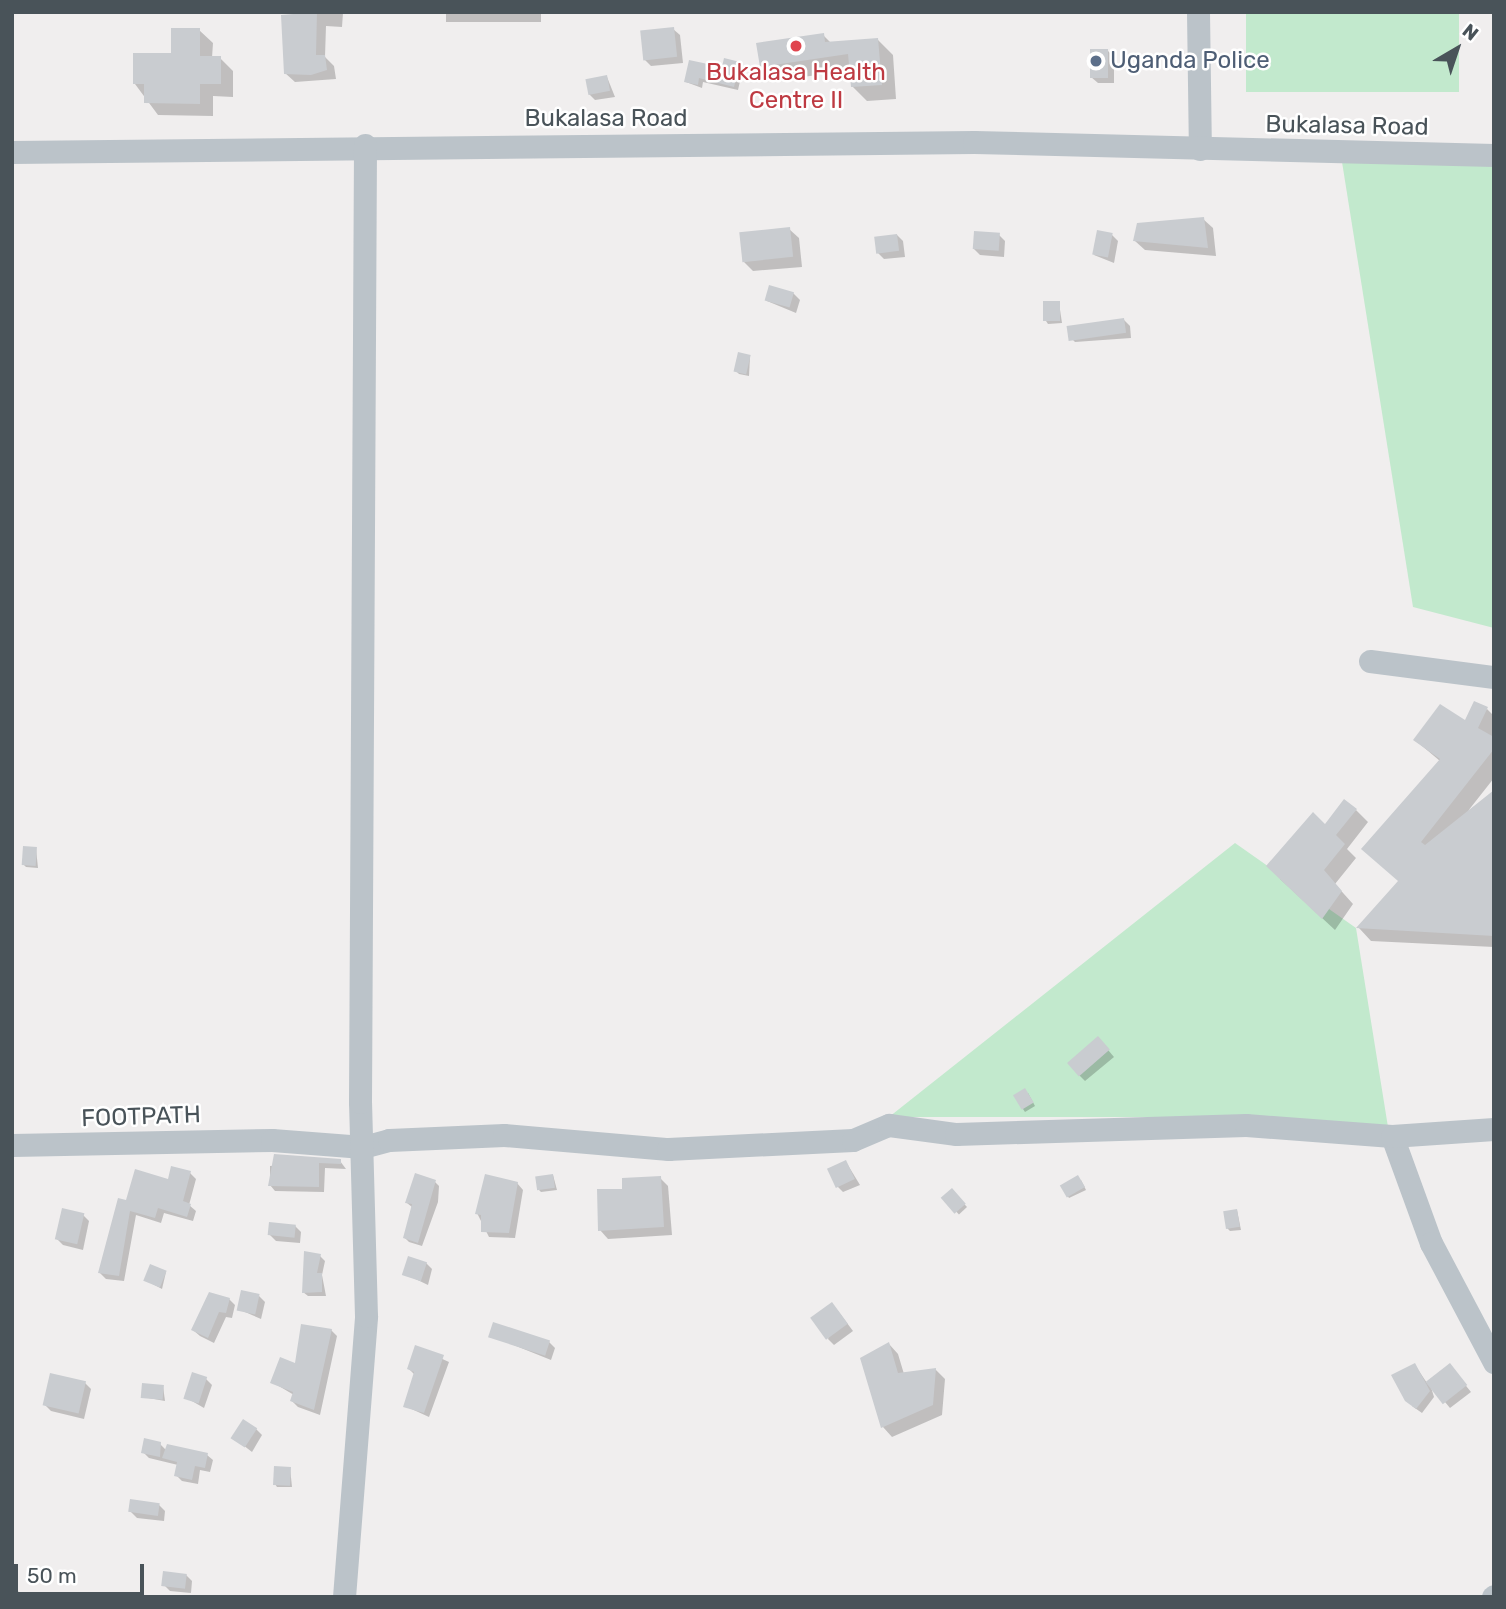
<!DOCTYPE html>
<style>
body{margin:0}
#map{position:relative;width:1506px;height:1609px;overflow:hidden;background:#f0eeee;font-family:Rubik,sans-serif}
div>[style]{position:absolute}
.green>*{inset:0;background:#c2e9cd;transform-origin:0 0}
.shadow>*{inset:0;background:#0003;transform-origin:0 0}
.building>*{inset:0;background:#c9ccd0;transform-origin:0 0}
.minor>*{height:23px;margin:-11.5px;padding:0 11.5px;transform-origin:11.5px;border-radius:11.5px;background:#bbc3c9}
.dots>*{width:19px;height:19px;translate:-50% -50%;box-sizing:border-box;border:4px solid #fff;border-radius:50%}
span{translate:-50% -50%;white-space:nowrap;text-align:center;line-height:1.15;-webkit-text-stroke:5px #fff;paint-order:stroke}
.service-label{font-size:24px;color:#4e5e75}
.left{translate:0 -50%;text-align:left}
.health-label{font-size:24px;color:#be3a42}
.street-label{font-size:24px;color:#495359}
.frame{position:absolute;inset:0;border:14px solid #495359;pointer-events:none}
.north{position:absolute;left:1422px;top:14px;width:70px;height:70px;-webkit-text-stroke:5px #fff;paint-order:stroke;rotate:39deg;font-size:19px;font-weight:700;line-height:28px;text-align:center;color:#495359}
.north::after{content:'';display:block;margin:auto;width:24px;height:32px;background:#495359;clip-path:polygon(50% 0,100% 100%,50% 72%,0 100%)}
.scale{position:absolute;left:14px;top:1564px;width:130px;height:32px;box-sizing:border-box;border:4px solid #495359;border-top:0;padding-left:9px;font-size:21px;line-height:24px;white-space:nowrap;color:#495359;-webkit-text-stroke:5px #fff;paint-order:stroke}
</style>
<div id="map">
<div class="green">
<div style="left:1246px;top:12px;width:213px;height:80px"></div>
<div style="clip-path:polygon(1494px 161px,1494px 628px,1413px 607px,1342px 162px)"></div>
<div style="clip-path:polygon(1235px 843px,1356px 928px,1388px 1127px,1248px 1117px,889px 1117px)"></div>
</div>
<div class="shadow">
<div style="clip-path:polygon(294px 12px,343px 13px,342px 27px,326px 26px,325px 57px,334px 66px,336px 79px,295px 82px,285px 73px)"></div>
<div style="left:446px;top:12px;width:95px;height:10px"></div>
<div style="clip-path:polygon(673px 29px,680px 35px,683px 63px,651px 66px,645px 60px)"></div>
<div style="clip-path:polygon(199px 30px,213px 43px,212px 58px,220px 58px,233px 71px,233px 97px,213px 96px,213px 116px,158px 115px,135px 84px)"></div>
<div style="clip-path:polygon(823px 35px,831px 43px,878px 40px,893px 55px,896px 99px,867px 101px,852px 86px,851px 70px,776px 81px,762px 66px)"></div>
<div style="clip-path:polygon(1108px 51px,1114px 57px,1114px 83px,1098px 83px,1091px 77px)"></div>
<div style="clip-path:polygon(739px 63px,743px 68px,738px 90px,703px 82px,702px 88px,686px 82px)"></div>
<div style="clip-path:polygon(607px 77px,615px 97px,595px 100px,589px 94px)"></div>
<div style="clip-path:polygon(1203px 219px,1213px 228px,1216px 256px,1145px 250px,1135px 241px)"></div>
<div style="clip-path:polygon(789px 229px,799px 238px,802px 267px,753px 271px,743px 261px)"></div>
<div style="clip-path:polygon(897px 235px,903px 241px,905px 257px,884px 259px,878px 253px)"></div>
<div style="clip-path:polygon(999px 235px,1005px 241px,1004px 257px,980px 255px,974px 249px)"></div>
<div style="clip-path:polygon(1112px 235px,1118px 241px,1114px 263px,1094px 255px)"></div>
<div style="clip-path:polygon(793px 293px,800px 300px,796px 313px,767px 301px)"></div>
<div style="clip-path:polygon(1059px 303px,1062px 323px,1048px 324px,1046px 321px)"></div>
<div style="clip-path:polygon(1124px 320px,1130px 326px,1131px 338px,1075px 342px,1069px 336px)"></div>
<div style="clip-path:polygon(750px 357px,749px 376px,739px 374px,736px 371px)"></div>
<div style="clip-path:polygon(1487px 709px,1494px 716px,1494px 778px,1468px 811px,1494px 792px,1494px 947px,1371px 941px,1359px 928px,1400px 882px,1440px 761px,1415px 740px,1466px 722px)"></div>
<div style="clip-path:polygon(1356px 810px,1368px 822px,1347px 849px,1356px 858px,1335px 884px,1353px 904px,1335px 930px,1280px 879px,1325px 826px)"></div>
<div style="clip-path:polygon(36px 849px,38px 868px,26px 867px,23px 864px)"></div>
<div style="clip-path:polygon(1103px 1044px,1114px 1057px,1085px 1081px,1079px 1075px)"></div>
<div style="clip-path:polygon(1028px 1093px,1035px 1106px,1025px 1112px,1015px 1097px)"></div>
<div style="clip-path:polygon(340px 1161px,346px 1169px,325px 1168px,324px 1192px,275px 1191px,270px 1185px,270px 1166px)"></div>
<div style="clip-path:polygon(846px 1162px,860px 1185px,843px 1192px,837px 1186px)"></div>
<div style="clip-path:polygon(190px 1173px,196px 1179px,189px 1205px,196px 1211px,193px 1221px,164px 1213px,161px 1223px,136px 1215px,124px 1281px,106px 1279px,100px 1273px,127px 1202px)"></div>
<div style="clip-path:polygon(553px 1175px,557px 1190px,541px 1192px,539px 1190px)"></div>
<div style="clip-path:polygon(660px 1178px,668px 1186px,672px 1235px,608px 1239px,600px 1230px)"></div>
<div style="clip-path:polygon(1081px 1180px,1086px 1190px,1069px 1198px,1067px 1195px)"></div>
<div style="clip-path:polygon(435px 1182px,439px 1186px,438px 1202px,422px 1246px,409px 1242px,405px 1238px,412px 1207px,407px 1203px)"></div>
<div style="clip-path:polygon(517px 1183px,523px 1190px,515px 1238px,489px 1237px,477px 1213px)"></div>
<div style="left:952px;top:1191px;width:22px;height:11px;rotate:47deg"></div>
<div style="clip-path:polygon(1237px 1210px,1241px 1230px,1230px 1231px,1227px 1228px)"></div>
<div style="clip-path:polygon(83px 1215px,89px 1221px,83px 1250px,63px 1245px,57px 1239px)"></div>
<div style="clip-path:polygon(295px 1226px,301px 1232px,300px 1243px,276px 1241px,270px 1235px)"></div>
<div style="clip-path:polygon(320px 1256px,325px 1261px,322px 1275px,326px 1296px,308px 1296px,303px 1292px)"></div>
<div style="clip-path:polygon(426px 1263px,432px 1269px,428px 1285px,405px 1274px)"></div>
<div style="clip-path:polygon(166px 1272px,162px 1289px,145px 1280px)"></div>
<div style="clip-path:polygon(259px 1296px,265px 1302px,261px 1319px,238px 1309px)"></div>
<div style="clip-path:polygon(229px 1299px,235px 1305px,232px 1318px,226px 1317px,214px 1343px,200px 1336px,193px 1330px)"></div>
<div style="clip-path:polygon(838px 1311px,853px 1331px,834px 1345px,828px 1339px)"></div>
<div style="clip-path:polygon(331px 1330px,337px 1336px,320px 1415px,298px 1407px,292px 1401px,294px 1395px,272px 1382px,297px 1366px)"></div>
<div style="clip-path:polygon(491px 1336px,549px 1342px,555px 1348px,551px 1360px)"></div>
<div style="clip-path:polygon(889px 1344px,898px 1354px,904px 1374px,935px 1369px,945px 1379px,942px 1415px,892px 1437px,883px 1427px,862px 1359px)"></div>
<div style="clip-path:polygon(416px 1347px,449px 1362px,429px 1417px,405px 1406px,415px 1375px,409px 1369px)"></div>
<div style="clip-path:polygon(1415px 1365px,1427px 1383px,1450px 1366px,1471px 1392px,1450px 1408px,1430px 1384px,1434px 1397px,1422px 1413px,1412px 1406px)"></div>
<div style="clip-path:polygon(206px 1379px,212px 1385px,204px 1408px,185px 1397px)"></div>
<div style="clip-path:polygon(85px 1383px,91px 1389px,84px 1419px,51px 1411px,45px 1405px)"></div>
<div style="clip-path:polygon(163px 1386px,165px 1401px,143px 1397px)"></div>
<div style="clip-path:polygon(256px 1429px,262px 1435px,252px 1452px,234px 1438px)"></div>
<div style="clip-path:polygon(160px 1444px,166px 1450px,207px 1455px,213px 1460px,210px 1472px,200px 1470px,198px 1484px,182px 1481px,176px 1475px,178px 1465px,149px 1458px,143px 1452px)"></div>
<div style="clip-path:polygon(290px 1468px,292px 1487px,277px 1487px,275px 1484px)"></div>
<div style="clip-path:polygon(159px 1505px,165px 1511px,164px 1521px,137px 1518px,130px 1511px)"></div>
<div style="clip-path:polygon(186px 1575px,192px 1581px,191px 1593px,170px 1591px,164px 1585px)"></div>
<div style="clip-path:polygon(12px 1587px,22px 1594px,21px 1597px,12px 1597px)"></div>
</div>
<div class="building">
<div style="clip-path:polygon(317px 12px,316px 55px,325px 55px,327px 70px,311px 75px,284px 74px,281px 15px)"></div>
<div style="left:674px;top:27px;width:30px;height:34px;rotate:84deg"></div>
<div style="clip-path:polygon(171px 28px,200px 28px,200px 56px,221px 56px,221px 84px,200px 84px,200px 104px,144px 103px,144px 84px,133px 84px,133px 53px,171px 53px)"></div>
<div style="clip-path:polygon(824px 33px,825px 42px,878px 38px,882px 85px,851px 87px,848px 54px,760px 67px,756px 43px)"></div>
<div style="left:1090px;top:49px;width:18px;height:29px"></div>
<div style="clip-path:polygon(724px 58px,740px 62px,734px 87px,699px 78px,698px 85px,684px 82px,689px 60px,722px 67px)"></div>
<div style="left:607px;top:75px;width:16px;height:22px;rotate:79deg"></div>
<div style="clip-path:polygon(1204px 217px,1208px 248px,1133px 241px,1137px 223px)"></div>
<div style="left:790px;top:227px;width:30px;height:51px;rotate:84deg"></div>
<div style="left:1097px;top:230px;width:16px;height:25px;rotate:11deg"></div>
<div style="left:974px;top:231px;width:26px;height:18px;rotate:4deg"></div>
<div style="left:897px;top:234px;width:17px;height:23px;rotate:83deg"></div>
<div style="left:769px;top:285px;width:26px;height:16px;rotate:16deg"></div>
<div style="left:1060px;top:301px;width:20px;height:17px;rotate:90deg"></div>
<div style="left:1124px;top:318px;width:15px;height:58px;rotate:82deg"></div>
<div style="left:738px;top:352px;width:13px;height:20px;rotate:13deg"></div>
<div style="clip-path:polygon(1474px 701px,1488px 707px,1478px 728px,1494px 737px,1494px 749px,1421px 842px,1425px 845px,1494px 790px,1494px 936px,1356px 928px,1398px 881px,1361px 849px,1440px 759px,1413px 740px,1440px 704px,1465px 720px)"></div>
<div style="clip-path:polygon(1344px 799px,1357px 809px,1336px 835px,1345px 844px,1324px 870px,1342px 891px,1322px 919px,1266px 866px,1313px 812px,1325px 824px)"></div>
<div style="left:23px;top:846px;width:14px;height:19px;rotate:4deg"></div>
<div style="left:1098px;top:1036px;width:18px;height:41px;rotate:49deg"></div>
<div style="left:1025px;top:1088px;width:17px;height:14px;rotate:59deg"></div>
<div style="clip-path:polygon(274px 1154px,341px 1159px,341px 1164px,319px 1163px,319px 1187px,268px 1186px)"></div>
<div style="left:846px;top:1160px;width:21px;height:21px;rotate:65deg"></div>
<div style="clip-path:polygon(171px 1166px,191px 1171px,183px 1201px,191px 1204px,187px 1217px,158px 1208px,155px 1218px,130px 1211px,119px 1276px,98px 1273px,118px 1198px,126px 1200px,135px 1169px,168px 1179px)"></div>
<div style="clip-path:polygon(415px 1173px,436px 1180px,418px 1243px,403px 1238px,412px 1204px,405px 1203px)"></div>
<div style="clip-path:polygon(485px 1174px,518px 1182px,509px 1233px,481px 1232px,481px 1215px,475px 1214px)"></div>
<div style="left:553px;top:1174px;width:14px;height:18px;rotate:82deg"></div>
<div style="left:1078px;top:1175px;width:14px;height:21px;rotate:60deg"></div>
<div style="clip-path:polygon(661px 1176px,664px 1227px,598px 1231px,597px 1189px,622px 1189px,622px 1178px)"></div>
<div style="left:952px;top:1188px;width:21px;height:15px;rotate:49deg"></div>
<div style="left:62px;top:1208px;width:23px;height:32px;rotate:13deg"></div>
<div style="left:1237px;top:1209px;width:18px;height:14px;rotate:81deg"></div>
<div style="left:269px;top:1222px;width:27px;height:13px;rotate:6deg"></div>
<div style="clip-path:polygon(304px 1251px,321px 1254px,317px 1273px,322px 1273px,322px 1292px,302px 1293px)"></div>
<div style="left:408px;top:1256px;width:20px;height:20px;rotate:18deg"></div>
<div style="left:150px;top:1264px;width:18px;height:18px;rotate:22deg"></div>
<div style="left:241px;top:1290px;width:19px;height:21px;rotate:12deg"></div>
<div style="clip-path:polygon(209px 1292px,230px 1298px,226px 1313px,219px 1312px,208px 1338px,191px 1330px)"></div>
<div style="left:832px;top:1302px;width:27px;height:27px;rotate:54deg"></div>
<div style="left:493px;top:1322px;width:60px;height:16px;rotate:18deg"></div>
<div style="clip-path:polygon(301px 1324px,332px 1329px,314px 1410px,290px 1401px,293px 1392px,270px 1383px,280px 1357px,295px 1363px)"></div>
<div style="clip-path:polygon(889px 1342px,898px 1373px,936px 1368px,933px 1405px,881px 1428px,860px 1358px)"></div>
<div style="clip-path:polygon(415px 1345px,444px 1355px,424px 1413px,403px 1407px,414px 1372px,407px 1369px)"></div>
<div style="clip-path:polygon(1415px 1363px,1430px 1391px,1416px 1409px,1405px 1401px,1391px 1375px)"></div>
<div style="left:1450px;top:1363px;width:28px;height:31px;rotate:52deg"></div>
<div style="left:192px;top:1372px;width:16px;height:28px;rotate:18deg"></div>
<div style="left:50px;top:1373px;width:37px;height:33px;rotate:13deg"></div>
<div style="left:142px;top:1383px;width:22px;height:15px;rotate:5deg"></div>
<div style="left:243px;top:1419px;width:17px;height:23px;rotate:33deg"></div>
<div style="clip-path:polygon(144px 1438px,161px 1442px,160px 1457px,141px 1453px)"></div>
<div style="clip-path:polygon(167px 1444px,208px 1453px,205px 1468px,195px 1466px,192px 1480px,174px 1476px,177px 1462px,162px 1458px)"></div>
<div style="left:274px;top:1466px;width:17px;height:19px;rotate:3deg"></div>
<div style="left:130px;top:1499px;width:30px;height:13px;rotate:8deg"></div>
<div style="left:163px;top:1571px;width:24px;height:15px;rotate:7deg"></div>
</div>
<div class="minor">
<div style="left:1198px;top:12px;width:137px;rotate:89.2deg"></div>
<div style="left:12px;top:152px;width:962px;rotate:-0.6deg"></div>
<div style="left:974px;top:142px;width:520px;rotate:1.43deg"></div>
<div style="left:1370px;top:661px;width:125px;rotate:7.4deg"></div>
<div style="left:1392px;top:1136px;width:114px;rotate:70deg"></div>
<div style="left:1431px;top:1243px;width:135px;rotate:62.1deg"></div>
<div style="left:12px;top:1145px;width:260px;rotate:-1.1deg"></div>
<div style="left:272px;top:1140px;width:91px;rotate:4.4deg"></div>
<div style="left:363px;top:1147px;width:27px;rotate:-15deg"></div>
<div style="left:389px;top:1140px;width:115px;rotate:-2.5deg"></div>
<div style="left:504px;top:1135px;width:165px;rotate:4.9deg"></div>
<div style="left:668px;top:1149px;width:185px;rotate:-2.8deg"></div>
<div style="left:853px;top:1140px;width:39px;rotate:-23deg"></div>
<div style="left:889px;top:1125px;width:68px;rotate:7.7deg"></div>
<div style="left:956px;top:1134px;width:290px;rotate:-1.8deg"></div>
<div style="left:1246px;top:1125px;width:146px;rotate:4.3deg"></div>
<div style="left:1392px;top:1136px;width:102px;rotate:-3.9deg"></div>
<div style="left:344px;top:1597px;width:282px;rotate:-85.5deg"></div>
<div style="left:366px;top:1316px;width:214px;rotate:-91.6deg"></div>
<div style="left:360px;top:1102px;width:957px;rotate:-89.7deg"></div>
<div style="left:1493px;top:1597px;width:1px;rotate:-45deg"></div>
</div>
<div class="dots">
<div style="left:796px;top:46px;background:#e0444e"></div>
<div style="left:1096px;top:61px;background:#5c6f8a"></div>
</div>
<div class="service-label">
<span class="left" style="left:1110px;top:61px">Uganda Police</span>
</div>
<div class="health-label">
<span style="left:796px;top:87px">Bukalasa Health<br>Centre II</span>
</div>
<div class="street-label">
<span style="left:606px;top:119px">Bukalasa Road</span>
<span style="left:1347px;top:126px;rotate:1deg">Bukalasa Road</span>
<span style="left:141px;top:1117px;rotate:-2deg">FOOTPATH</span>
</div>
<div class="frame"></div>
<div class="north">N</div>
<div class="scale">50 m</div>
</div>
